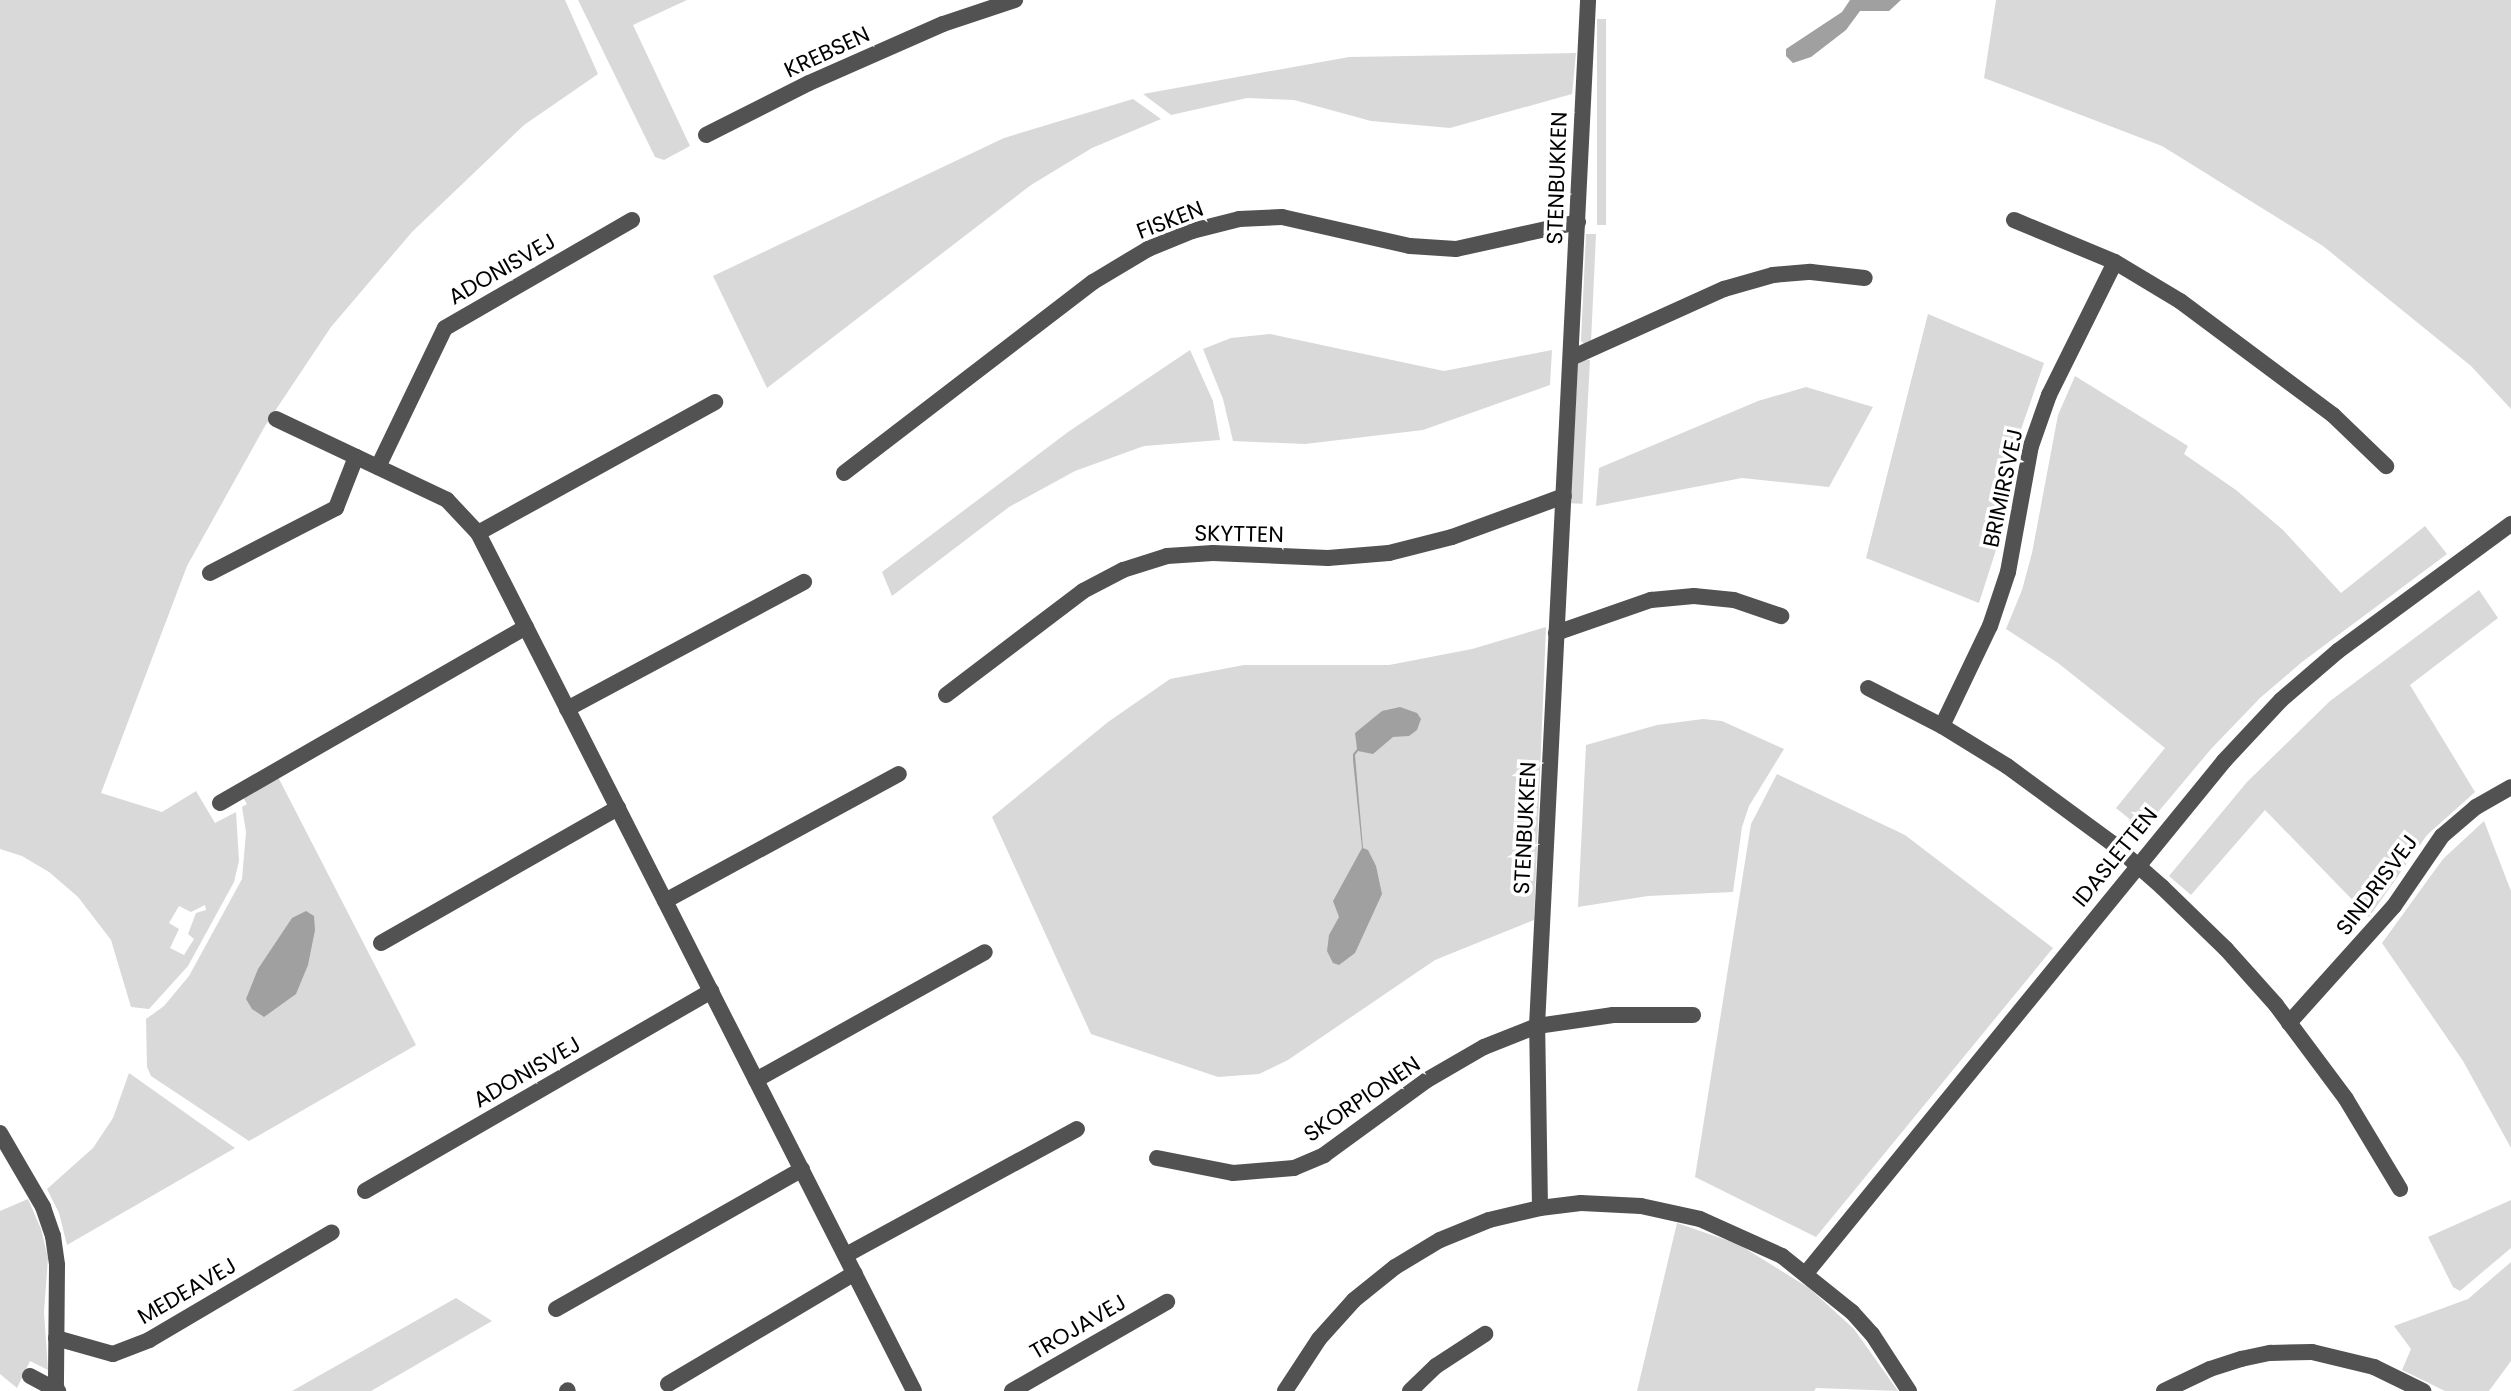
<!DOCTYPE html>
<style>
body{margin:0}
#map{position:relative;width:2511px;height:1391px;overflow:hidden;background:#fff;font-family:Poppins,sans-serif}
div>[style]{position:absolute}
.green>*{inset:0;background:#d9d9d9;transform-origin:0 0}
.water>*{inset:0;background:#a0a0a0}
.minor>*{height:16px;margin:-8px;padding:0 8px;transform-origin:8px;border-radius:8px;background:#525252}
.tertiary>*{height:16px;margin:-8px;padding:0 8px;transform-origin:8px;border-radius:8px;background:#525252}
span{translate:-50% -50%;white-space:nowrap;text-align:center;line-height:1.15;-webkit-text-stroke:7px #fff;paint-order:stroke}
.street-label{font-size:22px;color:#000}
</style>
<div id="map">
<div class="green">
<div style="clip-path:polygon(evenodd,0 0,565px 0,598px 74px,524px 125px,412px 232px,331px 327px,265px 426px,187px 566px,101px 793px,162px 812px,196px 791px,215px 823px,236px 812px,239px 861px,234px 882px,188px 966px,149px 1009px,131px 1007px,111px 940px,78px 897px,49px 872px,22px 856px,0 849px,0 0,205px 905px,206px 910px,196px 913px,188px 934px,194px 939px,184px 955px,170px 948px,179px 929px,169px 923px,179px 906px,191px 912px,205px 905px)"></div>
<div style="clip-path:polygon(578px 0,687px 0,633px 25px,690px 146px,664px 160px,655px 157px)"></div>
<div style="clip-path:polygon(1996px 0,2511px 0,2511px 409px,2471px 366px,2323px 246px,2162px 146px,1984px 78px)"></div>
<div style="left:1597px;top:19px;width:9px;height:206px"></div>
<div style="clip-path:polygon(1576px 53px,1572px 94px,1450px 128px,1371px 121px,1294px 100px,1247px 98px,1171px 115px,1143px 94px,1349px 57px)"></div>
<div style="clip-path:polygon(1133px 99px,1161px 119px,1092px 148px,1031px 185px,767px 388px,713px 276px,1004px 138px)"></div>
<div style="clip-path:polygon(1586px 234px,1596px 234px,1591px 342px,1585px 345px,1581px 341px)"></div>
<div style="clip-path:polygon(1928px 314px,2044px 363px,2017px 441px,1996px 550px,1979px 603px,1866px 558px)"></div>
<div style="clip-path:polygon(1270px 334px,1444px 371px,1552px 350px,1550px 385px,1423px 430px,1305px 444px,1233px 441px,1223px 399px,1203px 349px,1231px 338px)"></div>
<div style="clip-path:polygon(1190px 350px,1213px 401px,1220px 440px,1144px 446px,1075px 471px,1009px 507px,892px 596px,882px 572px,1068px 432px)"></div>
<div style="left:1590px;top:360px;width:144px;height:12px;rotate:93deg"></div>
<div style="clip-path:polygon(2075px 376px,2188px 446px,2184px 454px,2236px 490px,2283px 530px,2341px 593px,2425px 526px,2447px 554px,2302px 662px,2260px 698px,2211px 749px,2143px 830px,2116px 808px,2165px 748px,2058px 663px,2006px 629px,2022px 590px,2032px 553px,2058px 415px)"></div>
<div style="clip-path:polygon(1806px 387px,1873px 407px,1829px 487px,1742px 478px,1596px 506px,1599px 468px,1758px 401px)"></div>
<div style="clip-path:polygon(2479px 590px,2498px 618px,2410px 685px,2475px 792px,2427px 835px,2369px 917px,2265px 810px,2191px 895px,2169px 876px,2247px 782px,2330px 701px)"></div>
<div style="clip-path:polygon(1546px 627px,1534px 920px,1435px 960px,1288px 1060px,1259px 1074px,1218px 1077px,1091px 1034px,992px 817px,1108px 722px,1170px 679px,1244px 665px,1389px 665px,1472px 649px)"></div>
<div style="clip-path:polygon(1703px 719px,1722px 721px,1784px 749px,1749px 806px,1742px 827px,1733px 892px,1648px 896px,1578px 907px,1586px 745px,1657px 725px)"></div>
<div style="clip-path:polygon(1777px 774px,1905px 835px,2053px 948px,1816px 1237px,1695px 1177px,1751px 824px)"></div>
<div style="clip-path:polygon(277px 775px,416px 1045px,249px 1141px,151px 1076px,147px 1067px,146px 1019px,164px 1006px,189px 976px,242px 879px,246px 832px,242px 807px,247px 804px,242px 796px)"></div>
<div style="clip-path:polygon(2484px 821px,2511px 891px,2511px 1148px,2463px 1061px,2382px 943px,2443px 859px)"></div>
<div style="clip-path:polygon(129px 1073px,235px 1148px,67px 1245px,59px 1213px,47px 1189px,93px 1148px,113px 1118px)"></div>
<div style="clip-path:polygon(28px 1199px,41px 1229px,48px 1258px,44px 1312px,48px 1370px,30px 1361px,17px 1388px,0 1374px,0 1211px)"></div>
<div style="clip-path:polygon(2511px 1200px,2511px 1248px,2460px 1291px,2453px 1287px,2428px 1237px)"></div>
<div style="clip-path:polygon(1677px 1223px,1738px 1244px,1809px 1288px,1854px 1329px,1898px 1391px,1816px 1388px,1814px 1391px,1637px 1391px)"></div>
<div style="clip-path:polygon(2511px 1262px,2511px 1361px,2489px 1391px,2445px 1391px,2402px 1370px,2411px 1349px,2394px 1326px,2468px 1299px)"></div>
<div style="clip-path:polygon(456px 1298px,492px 1321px,371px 1391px,292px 1391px)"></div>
</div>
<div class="water">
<div style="clip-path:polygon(1850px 0,1901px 0,1889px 11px,1860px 11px,1846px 30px,1811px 57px,1793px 63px,1786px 56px,1786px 49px,1842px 12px)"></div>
<div style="clip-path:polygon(1400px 707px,1417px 713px,1421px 719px,1417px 730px,1409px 736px,1393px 737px,1373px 754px,1358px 751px,1355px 755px,1363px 848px,1368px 850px,1376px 866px,1382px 894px,1355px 953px,1339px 965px,1333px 963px,1327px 951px,1329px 935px,1339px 917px,1333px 901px,1362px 848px,1353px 760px,1353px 754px,1357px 749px,1355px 733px,1382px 711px)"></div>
<div style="clip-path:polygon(306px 911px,314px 916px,315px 930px,308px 965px,296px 994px,264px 1017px,252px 1009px,246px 999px,258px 969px,292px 918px)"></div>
</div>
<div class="minor">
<div style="left:706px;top:135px;width:115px;rotate:-26.8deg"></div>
<div style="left:809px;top:83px;width:146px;rotate:-23.8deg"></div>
<div style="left:943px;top:24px;width:76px;rotate:-18.4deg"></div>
<div style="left:2014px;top:220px;width:109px;rotate:22.6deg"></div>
<div style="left:2115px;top:262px;width:76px;rotate:31deg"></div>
<div style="left:2180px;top:301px;width:191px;rotate:36.7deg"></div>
<div style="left:2333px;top:415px;width:74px;rotate:43.9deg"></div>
<div style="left:1571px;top:358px;width:168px;rotate:-24.3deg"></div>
<div style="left:1724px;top:289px;width:51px;rotate:-15.9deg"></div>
<div style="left:1773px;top:275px;width:38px;rotate:-5deg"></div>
<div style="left:1811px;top:272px;width:54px;rotate:6.3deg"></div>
<div style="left:276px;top:419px;width:189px;rotate:25.3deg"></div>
<div style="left:447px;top:500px;width:45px;rotate:46.8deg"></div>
<div style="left:478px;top:533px;width:962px;rotate:63.06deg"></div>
<div style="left:378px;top:467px;width:154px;rotate:-64.3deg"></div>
<div style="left:445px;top:328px;width:216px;rotate:-30deg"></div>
<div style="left:844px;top:473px;width:314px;rotate:-37.5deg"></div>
<div style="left:1093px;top:282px;width:64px;rotate:-31deg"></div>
<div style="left:1148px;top:249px;width:48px;rotate:-22.2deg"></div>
<div style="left:1192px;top:231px;width:49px;rotate:-14.3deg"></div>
<div style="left:1239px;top:219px;width:43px;rotate:-2.7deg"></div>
<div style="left:1282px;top:217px;width:131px;rotate:12.8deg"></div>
<div style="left:1410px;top:246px;width:46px;rotate:3.7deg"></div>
<div style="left:1456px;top:249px;width:125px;rotate:-12.5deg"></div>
<div style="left:478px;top:533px;width:271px;rotate:-28.9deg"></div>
<div style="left:210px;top:573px;width:142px;rotate:-27.3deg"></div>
<div style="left:336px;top:508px;width:55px;rotate:-68.6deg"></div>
<div style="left:1556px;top:633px;width:101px;rotate:-19.2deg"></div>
<div style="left:1651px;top:600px;width:43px;rotate:-5.3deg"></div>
<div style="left:1694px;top:596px;width:40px;rotate:5.7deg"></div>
<div style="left:1734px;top:600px;width:50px;rotate:18.8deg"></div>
<div style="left:1868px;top:688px;width:83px;rotate:27.2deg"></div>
<div style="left:1942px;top:726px;width:76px;rotate:31.6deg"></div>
<div style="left:2007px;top:766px;width:130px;rotate:36.3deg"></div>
<div style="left:2112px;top:843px;width:67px;rotate:41.3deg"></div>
<div style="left:2162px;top:887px;width:89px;rotate:44.1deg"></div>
<div style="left:2226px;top:949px;width:75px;rotate:48.2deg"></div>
<div style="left:2276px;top:1005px;width:117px;rotate:53.3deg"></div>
<div style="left:2346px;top:1099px;width:105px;rotate:59deg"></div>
<div style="left:946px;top:695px;width:172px;rotate:-37.2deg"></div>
<div style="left:1083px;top:591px;width:45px;rotate:-27.7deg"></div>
<div style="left:1123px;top:570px;width:46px;rotate:-17.7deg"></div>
<div style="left:1167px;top:556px;width:46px;rotate:-3.7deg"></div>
<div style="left:1213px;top:553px;width:115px;rotate:2.5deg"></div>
<div style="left:1328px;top:558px;width:61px;rotate:-4.7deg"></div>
<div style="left:1389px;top:553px;width:65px;rotate:-14.3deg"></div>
<div style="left:1452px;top:537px;width:119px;rotate:-20.1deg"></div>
<div style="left:567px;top:709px;width:269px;rotate:-28.2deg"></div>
<div style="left:1942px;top:726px;width:111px;rotate:-64.4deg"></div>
<div style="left:1990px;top:626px;width:57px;rotate:-71.6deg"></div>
<div style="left:2008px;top:572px;width:128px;rotate:-79.7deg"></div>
<div style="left:2031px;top:446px;width:54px;rotate:-70.6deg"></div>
<div style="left:2049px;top:395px;width:148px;rotate:-63.6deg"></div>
<div style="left:220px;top:803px;width:353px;rotate:-29.9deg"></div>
<div style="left:665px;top:901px;width:266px;rotate:-28.5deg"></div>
<div style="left:381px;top:943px;width:273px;rotate:-29.7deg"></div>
<div style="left:2289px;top:1023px;width:157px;rotate:-48.1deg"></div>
<div style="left:2394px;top:906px;width:85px;rotate:-55.6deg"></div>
<div style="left:2442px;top:836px;width:45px;rotate:-40.5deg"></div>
<div style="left:2476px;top:807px;width:40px;rotate:-29.7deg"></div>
<div style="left:756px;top:1080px;width:262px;rotate:-29.2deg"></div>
<div style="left:0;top:1133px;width:86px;rotate:59.8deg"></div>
<div style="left:43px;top:1207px;width:31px;rotate:71deg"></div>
<div style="left:53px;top:1236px;width:29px;rotate:82deg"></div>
<div style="left:57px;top:1265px;width:126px;rotate:90.5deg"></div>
<div style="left:1157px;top:1158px;width:77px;rotate:11.2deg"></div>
<div style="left:1233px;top:1173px;width:61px;rotate:-4.7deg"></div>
<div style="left:1294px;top:1168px;width:33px;rotate:-23deg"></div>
<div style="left:1324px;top:1155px;width:127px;rotate:-36.1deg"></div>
<div style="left:1427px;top:1080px;width:66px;rotate:-30.1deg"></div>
<div style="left:1484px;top:1047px;width:57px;rotate:-21.6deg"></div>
<div style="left:1537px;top:1026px;width:77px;rotate:-8.2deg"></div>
<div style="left:1613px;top:1015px;width:80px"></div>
<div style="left:365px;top:1191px;width:400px;rotate:-30deg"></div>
<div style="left:1540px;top:1208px;width:182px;rotate:-90.9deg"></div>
<div style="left:1537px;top:1026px;width:1027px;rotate:-87.15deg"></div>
<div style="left:846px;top:1255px;width:263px;rotate:-28.6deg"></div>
<div style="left:556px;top:1309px;width:283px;rotate:-29.6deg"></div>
<div style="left:56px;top:1338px;width:59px;rotate:15.7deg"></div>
<div style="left:113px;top:1354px;width:39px;rotate:-21deg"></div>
<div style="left:149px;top:1340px;width:212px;rotate:-30.5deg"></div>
<div style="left:30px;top:1376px;width:32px;rotate:28deg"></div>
<div style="left:668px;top:1384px;width:217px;rotate:-30.7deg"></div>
<div style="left:567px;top:1391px;width:1px;rotate:-45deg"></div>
<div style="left:1012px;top:1391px;width:179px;rotate:-29.9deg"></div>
<div style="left:1410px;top:1391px;width:36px;rotate:-44deg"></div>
<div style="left:1436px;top:1366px;width:59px;rotate:-33.1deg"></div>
<div style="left:2164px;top:1391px;width:51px;rotate:-25.6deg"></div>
<div style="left:2210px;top:1369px;width:33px;rotate:-18deg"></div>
<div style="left:2241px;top:1359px;width:30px;rotate:-12deg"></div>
<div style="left:2270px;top:1353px;width:42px;rotate:-1.4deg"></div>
<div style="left:2312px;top:1352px;width:64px;rotate:13.6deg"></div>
<div style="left:2374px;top:1367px;width:55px;rotate:26.1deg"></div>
</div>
<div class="tertiary">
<div style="left:1807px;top:1272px;width:660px;rotate:-50.78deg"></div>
<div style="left:2224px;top:761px;width:83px;rotate:-46.9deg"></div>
<div style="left:2281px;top:700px;width:75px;rotate:-40.7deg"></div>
<div style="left:2338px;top:651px;width:215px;rotate:-36.3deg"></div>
<div style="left:1285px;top:1391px;width:62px;rotate:-56.8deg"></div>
<div style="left:1319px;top:1339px;width:52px;rotate:-48.1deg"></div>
<div style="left:1354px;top:1300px;width:53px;rotate:-38.8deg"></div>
<div style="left:1395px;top:1267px;width:52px;rotate:-31deg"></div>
<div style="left:1440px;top:1240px;width:53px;rotate:-22.2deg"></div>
<div style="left:1489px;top:1220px;width:52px;rotate:-13.2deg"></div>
<div style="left:1540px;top:1208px;width:41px;rotate:-7deg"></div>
<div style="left:1581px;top:1203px;width:60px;rotate:2.9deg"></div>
<div style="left:1641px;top:1206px;width:60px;rotate:12.4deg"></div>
<div style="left:1700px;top:1219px;width:90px;rotate:24.3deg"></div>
<div style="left:1782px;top:1256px;width:90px;rotate:38.7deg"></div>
<div style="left:1852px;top:1312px;width:30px;rotate:48deg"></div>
<div style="left:1872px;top:1334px;width:68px;rotate:57deg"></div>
</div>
<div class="street-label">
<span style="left:827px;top:52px;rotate:-25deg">KREBSEN</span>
<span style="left:1557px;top:178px;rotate:-88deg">STENBUKKEN</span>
<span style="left:1170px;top:220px;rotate:-21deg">FISKEN</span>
<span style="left:502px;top:269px;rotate:-30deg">ADONISVEJ</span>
<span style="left:2003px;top:488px;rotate:-78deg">BRIMIRSVEJ</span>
<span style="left:1239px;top:534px;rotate:1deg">SKYTTEN</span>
<span style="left:1525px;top:828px;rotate:-87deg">STENBUKKEN</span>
<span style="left:2115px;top:857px;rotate:-51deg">IDASLETTEN</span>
<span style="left:2377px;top:885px;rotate:-53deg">SINDRISVEJ</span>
<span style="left:527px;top:1072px;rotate:-30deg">ADONISVEJ</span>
<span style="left:1362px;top:1099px;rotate:-34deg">SKORPIONEN</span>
<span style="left:187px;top:1291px;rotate:-30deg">MEDEAVEJ</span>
<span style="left:1078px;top:1327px;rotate:-30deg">TROJAVEJ</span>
</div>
</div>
